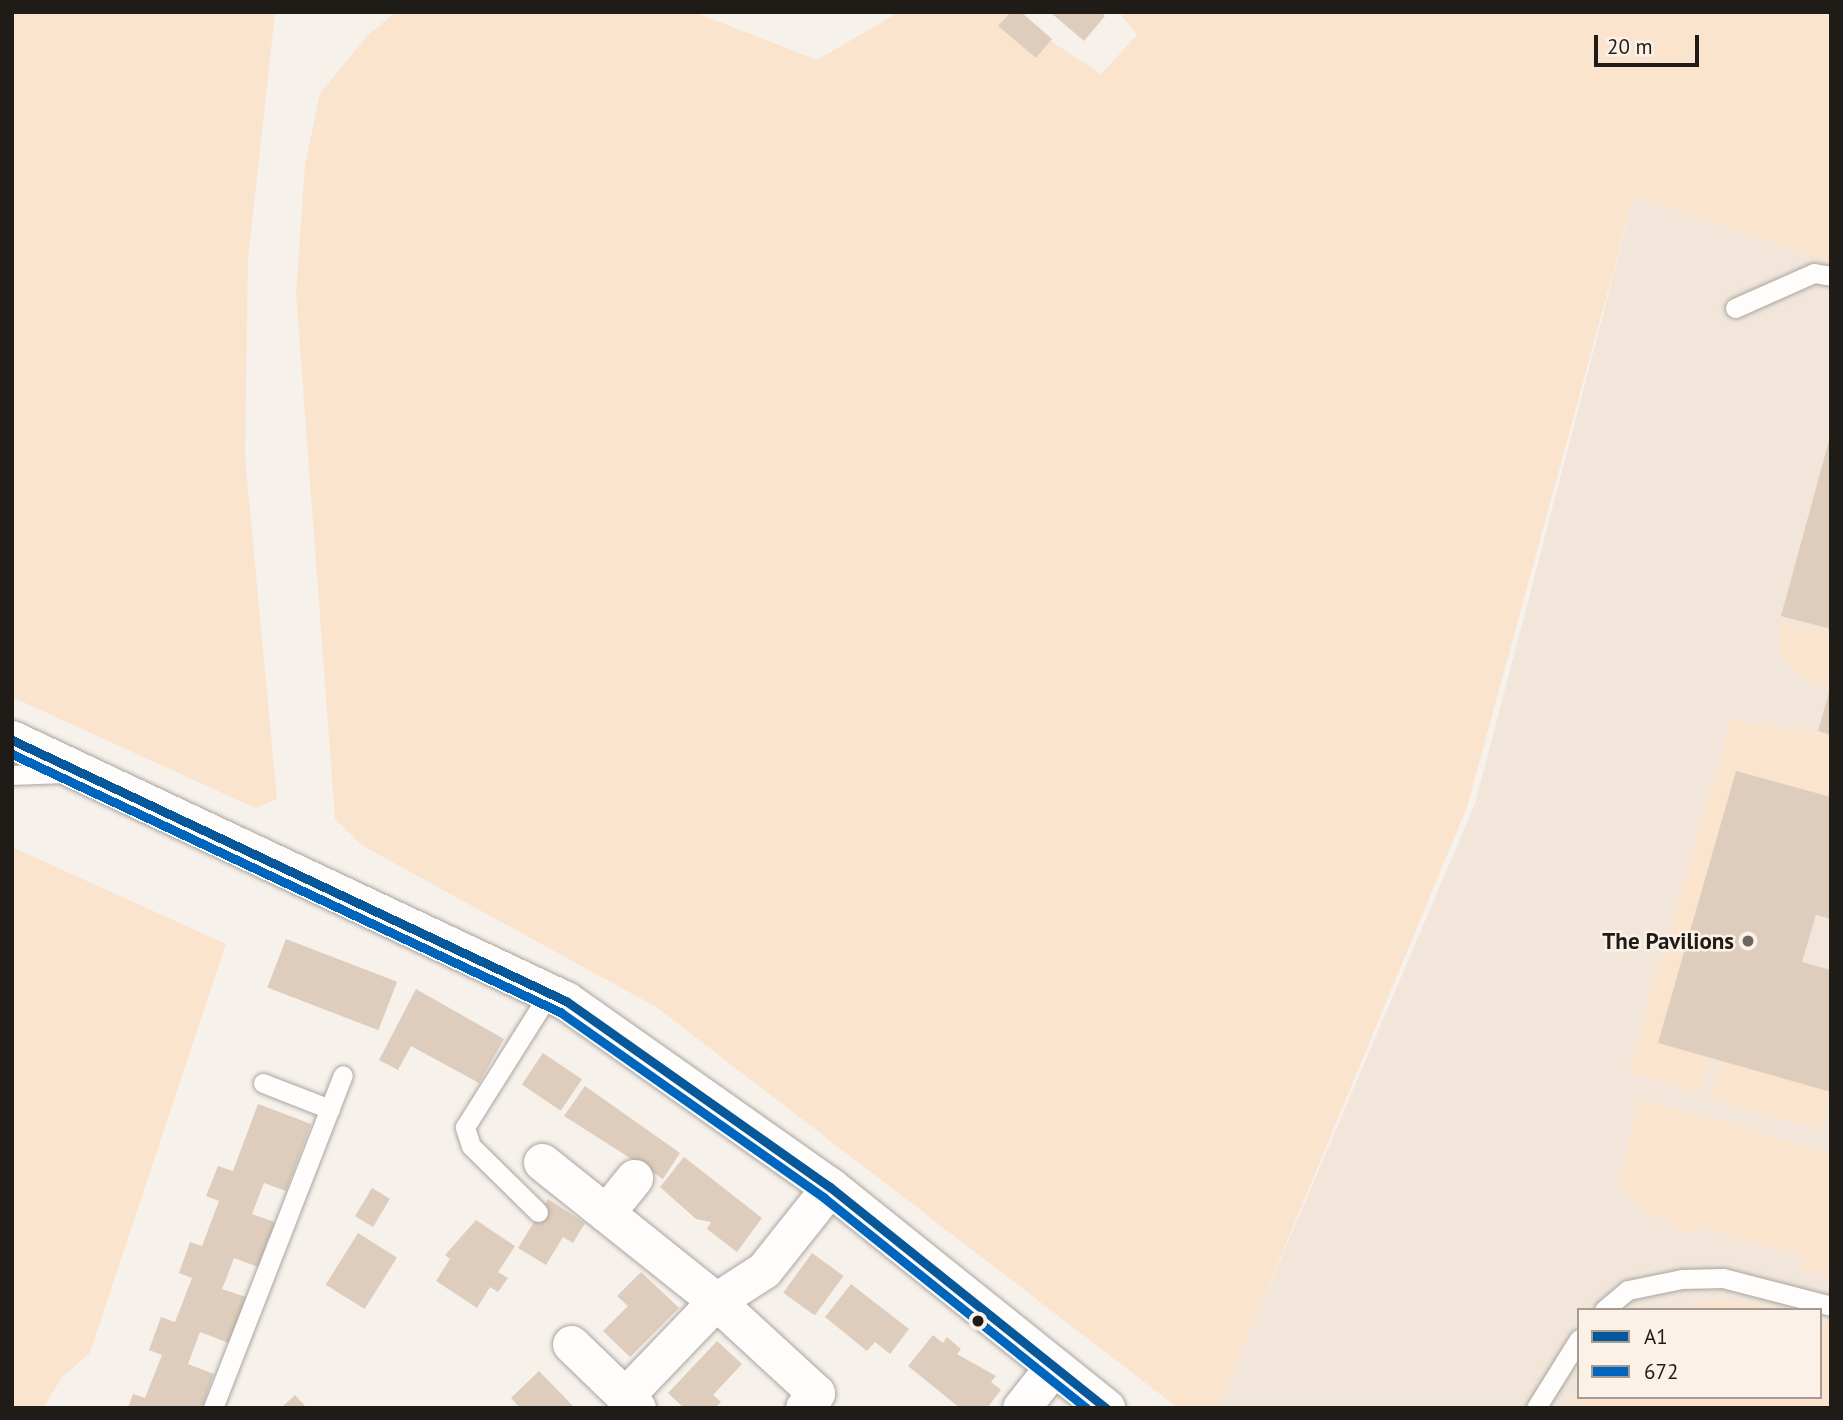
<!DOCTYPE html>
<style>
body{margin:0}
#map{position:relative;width:1843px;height:1420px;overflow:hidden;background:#f7f1eb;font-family:"PT Sans",sans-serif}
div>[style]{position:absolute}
.built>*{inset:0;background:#f2e6da}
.green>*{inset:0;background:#fbe4ce;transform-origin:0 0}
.building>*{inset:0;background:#decdbc;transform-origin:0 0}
.roads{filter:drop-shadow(0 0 2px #a9a5a0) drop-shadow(0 0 2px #a9a5a0)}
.service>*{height:19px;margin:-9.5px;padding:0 9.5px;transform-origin:9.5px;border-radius:9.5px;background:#fefdfc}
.minor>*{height:37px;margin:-18.5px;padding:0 18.5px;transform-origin:18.5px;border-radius:18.5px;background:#fefdfc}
.trunk>*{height:38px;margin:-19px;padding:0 19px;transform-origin:19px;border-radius:19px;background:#fefdfc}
.bus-1>*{height:9px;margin:-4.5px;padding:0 4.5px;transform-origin:4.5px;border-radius:4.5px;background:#07589b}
.bus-2>*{height:9px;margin:-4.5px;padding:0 4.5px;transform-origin:4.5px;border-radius:4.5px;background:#0065bd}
.dots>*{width:19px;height:19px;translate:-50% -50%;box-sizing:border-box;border:4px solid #fcf1e6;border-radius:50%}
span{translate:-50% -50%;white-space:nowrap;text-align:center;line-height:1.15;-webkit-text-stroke:5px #fcf1e6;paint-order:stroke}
.poi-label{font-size:23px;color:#1f1b17;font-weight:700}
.right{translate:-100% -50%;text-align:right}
.frame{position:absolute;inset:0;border:14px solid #1f1b17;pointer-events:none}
.legend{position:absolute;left:1577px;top:1308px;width:245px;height:91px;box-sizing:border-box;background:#fcf1e6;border:2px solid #a49b93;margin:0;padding:9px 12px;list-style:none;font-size:21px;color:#1f1b17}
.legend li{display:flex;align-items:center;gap:14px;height:35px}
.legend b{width:35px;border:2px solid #a49b93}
.scale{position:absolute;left:1594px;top:35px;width:105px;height:32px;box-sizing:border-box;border:4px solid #1f1b17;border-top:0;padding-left:9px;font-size:21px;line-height:24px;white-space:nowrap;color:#1f1b17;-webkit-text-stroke:5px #fcf1e6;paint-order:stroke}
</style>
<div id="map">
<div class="built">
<div style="clip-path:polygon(evenodd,1831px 12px,1831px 1408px,1217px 1408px,1475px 804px,1634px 196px,1831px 12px,1579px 1310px,1820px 1310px,1820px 1397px,1579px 1397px,1579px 1310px)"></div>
</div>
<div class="green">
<div style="clip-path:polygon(12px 12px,280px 12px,275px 14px,248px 259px,245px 457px,277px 799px,255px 808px,12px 697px)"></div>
<div style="clip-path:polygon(396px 12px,694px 12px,817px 60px,899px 12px,1007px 12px,1101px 74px,1137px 35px,1119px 12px,1831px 12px,1831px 262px,1634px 196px,1467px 807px,1218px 1408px,1178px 1408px,656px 1007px,363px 846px,335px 819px,296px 293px,305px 165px,320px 93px,369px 34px)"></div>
<div style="clip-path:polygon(1778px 621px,1831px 634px,1831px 688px,1804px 677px,1780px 654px)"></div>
<div style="clip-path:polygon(1731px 720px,1831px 735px,1831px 797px,1736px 771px,1658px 1042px,1709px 1057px,1699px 1093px,1628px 1073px)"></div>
<div style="clip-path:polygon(12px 847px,226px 944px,90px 1353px,62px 1377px,43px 1408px,12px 1408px)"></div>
<div style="left:1721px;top:1060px;width:115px;height:40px;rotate:16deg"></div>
<div style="clip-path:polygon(1641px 1099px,1831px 1153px,1831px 1278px,1801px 1269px,1804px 1256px,1700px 1228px,1684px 1232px,1633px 1204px,1617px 1183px)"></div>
<div style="clip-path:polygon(1719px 1300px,1774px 1308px,1780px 1310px,1669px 1310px)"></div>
<div style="clip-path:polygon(1820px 1320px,1831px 1324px,1831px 1408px,1570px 1408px,1579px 1393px,1820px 1397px)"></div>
</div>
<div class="building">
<div style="clip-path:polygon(1011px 12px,1021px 12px,1052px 39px,1036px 58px,998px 26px)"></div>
<div style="clip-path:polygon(1050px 12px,1101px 12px,1105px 16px,1084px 41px)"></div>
<div style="clip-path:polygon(1830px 437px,1831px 437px,1831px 629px,1781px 616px)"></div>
<div style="clip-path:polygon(1830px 689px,1831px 689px,1831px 735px,1818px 731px)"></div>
<div style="clip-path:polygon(1736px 771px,1831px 797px,1831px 919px,1816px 915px,1802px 962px,1831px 970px,1831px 1092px,1658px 1043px)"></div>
<div style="left:286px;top:939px;width:119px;height:52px;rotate:21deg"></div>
<div style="clip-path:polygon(416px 989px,504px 1039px,479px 1083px,411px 1046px,398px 1070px,379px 1060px)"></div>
<div style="left:543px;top:1053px;width:47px;height:38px;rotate:34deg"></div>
<div style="clip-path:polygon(585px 1086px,680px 1153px,663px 1179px,564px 1116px)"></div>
<div style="clip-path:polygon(258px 1104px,311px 1124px,286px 1191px,264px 1183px,252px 1214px,275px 1222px,258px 1267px,234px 1258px,228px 1274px,222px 1289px,246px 1297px,229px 1343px,200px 1332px,188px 1364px,214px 1374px,202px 1408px,128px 1408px,133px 1394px,145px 1398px,162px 1355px,149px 1350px,161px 1317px,175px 1322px,192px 1278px,179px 1273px,190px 1242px,202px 1246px,219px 1201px,206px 1196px,218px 1166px,233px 1171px)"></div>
<div style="clip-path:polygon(684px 1157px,762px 1218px,737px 1252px,707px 1229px,711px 1222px,696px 1219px,660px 1187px)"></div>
<div style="left:372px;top:1188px;width:21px;height:33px;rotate:31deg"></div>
<div style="clip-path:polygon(548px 1199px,585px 1223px,573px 1243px,563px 1237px,546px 1265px,518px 1248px)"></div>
<div style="clip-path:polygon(476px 1220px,515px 1246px,498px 1272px,508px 1278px,498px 1292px,490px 1287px,477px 1308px,436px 1281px,450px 1259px,445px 1255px)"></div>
<div style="left:358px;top:1233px;width:46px;height:61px;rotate:32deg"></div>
<div style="left:812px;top:1253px;width:39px;height:49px;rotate:36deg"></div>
<div style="clip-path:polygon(641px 1272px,679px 1308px,630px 1357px,603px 1331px,628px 1306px,617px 1296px)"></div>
<div style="clip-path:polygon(851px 1284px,909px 1329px,890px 1354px,875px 1342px,867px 1351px,825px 1317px)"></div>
<div style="clip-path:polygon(933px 1335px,943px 1343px,947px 1337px,961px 1349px,957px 1354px,996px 1376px,991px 1382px,1001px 1390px,987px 1408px,960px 1408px,908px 1366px)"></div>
<div style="clip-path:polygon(717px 1341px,742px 1364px,713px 1395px,721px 1402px,715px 1408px,684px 1408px,668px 1393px)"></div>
<div style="clip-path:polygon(539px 1371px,575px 1408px,520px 1408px,511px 1398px)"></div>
<div style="clip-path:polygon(295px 1395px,307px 1408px,281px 1408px)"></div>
</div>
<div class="roads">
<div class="service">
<div style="left:1735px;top:308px;width:86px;rotate:-23.9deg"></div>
<div style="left:1814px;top:273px;width:17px;rotate:10deg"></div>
<div style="left:12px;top:775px;width:51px;rotate:-2.2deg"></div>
<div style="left:263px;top:1083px;width:72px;rotate:21.2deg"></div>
<div style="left:538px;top:1212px;width:94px;rotate:-135.4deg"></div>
<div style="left:471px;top:1146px;width:20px;rotate:-108deg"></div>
<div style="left:465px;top:1127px;width:160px;rotate:-57.8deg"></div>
<div style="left:1604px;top:1310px;width:31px;rotate:-40deg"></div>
<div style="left:1628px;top:1290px;width:55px;rotate:-11.5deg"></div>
<div style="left:1682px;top:1279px;width:41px;rotate:-1.4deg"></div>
<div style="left:1723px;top:1278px;width:112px;rotate:14.5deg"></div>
<div style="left:213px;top:1408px;width:357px;rotate:-68.7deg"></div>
<div style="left:1536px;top:1408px;width:81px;rotate:-58.1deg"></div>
</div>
<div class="minor">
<div style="left:542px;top:1162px;width:223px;rotate:38.6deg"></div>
<div style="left:716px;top:1301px;width:136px;rotate:42.6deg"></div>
<div style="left:816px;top:1393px;width:19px;rotate:129deg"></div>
<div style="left:606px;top:1213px;width:45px;rotate:-51.3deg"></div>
<div style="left:571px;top:1344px;width:92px;rotate:44.1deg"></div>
<div style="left:625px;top:1396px;width:132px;rotate:-46.2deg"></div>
<div style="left:716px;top:1301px;width:57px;rotate:-32.9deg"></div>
<div style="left:764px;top:1270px;width:106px;rotate:-51.5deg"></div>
<div style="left:1021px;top:1408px;width:53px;rotate:-51.8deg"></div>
</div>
<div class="trunk">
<div style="left:12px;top:740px;width:612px;rotate:25.23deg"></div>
<div style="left:566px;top:1001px;width:323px;rotate:35.2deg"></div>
<div style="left:830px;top:1187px;width:354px;rotate:38.7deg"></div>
</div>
</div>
<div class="bus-1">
<div style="left:12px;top:740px;width:612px;rotate:25.23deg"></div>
<div style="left:566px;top:1001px;width:323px;rotate:35.2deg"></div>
<div style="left:830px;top:1187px;width:354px;rotate:38.7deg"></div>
</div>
<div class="bus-2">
<div style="left:12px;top:754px;width:606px;rotate:25.21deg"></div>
<div style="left:560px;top:1012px;width:322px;rotate:35.1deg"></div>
<div style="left:823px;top:1197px;width:337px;rotate:38.7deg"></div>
</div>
<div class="dots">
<div style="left:1748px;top:941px;background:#6b6661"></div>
<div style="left:978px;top:1321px;background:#1f1b17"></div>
</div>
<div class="poi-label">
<span class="right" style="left:1734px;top:941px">The Pavilions</span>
</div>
<div class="frame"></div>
<ul class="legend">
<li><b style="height:9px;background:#07589b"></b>A1</li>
<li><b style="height:9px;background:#0065bd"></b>672</li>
</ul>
<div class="scale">20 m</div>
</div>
